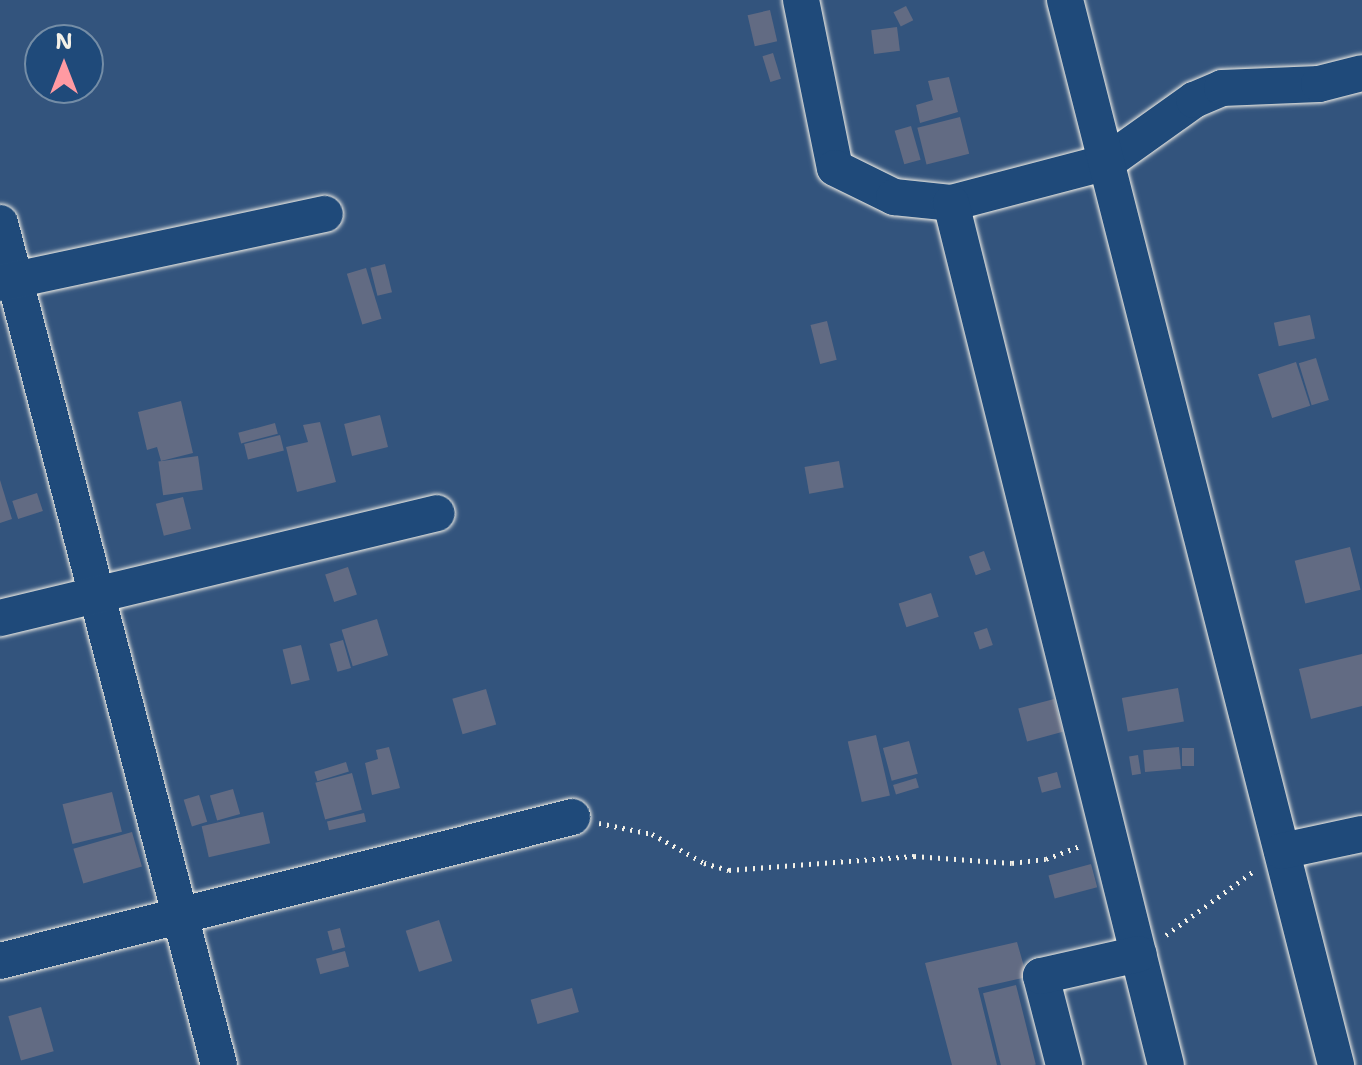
<!DOCTYPE html>
<style>
body{margin:0}
#map{position:relative;width:1362px;height:1065px;overflow:hidden;background:#33547d;font-family:"Shantell Sans",sans-serif}
div>[style]{position:absolute}
.building>*{inset:0;background:#626b83;transform-origin:0 0}
.path>*{height:5px;margin-top:-2.5px;transform-origin:0;background:repeating-linear-gradient(90deg,#f4f1e8 0 2px,transparent 0 8px)}
.roads{filter:drop-shadow(0 0 2px #f4f1e8) drop-shadow(0 0 2px #f4f1e8)}
.minor>*{height:36px;margin:-18px;padding:0 18px;transform-origin:18px;border-radius:18px;background:#1f4a7a}
span{translate:-50% -50%;white-space:nowrap;text-align:center;line-height:1.15;-webkit-text-stroke:7px #1f4a7a;paint-order:stroke}
.north{position:absolute;left:24px;top:24px;width:80px;height:80px;box-sizing:border-box;background:#1f4a7a;border:2px solid #748da6;border-radius:50%;rotate:0deg;font-size:22px;font-weight:700;line-height:32px;text-align:center;color:#f4f1e8}
.north::after{content:'';display:block;margin:auto;width:28px;height:36px;background:#ff9aa2;clip-path:polygon(50% 0,100% 100%,50% 72%,0 100%)}
</style>
<div id="map">
<div class="building">
<div style="left:906px;top:6px;width:16px;height:14px;rotate:63deg"></div>
<div style="left:770px;top:10px;width:32px;height:23px;rotate:77deg"></div>
<div style="left:897px;top:27px;width:24px;height:26px;rotate:83deg"></div>
<div style="left:773px;top:53px;width:27px;height:11px;rotate:73deg"></div>
<div style="clip-path:polygon(949px 77px,958px 112px,920px 123px,916px 105px,933px 100px,928px 81px)"></div>
<div style="left:960px;top:117px;width:38px;height:44px;rotate:76deg"></div>
<div style="left:911px;top:126px;width:35px;height:17px;rotate:74deg"></div>
<div style="left:385px;top:264px;width:29px;height:15px;rotate:76deg"></div>
<div style="left:366px;top:268px;width:53px;height:20px;rotate:73deg"></div>
<div style="left:1310px;top:315px;width:24px;height:37px;rotate:78deg"></div>
<div style="left:827px;top:321px;width:40px;height:17px;rotate:76deg"></div>
<div style="left:1316px;top:358px;width:44px;height:18px;rotate:73deg"></div>
<div style="left:1296px;top:362px;width:46px;height:40px;rotate:72deg"></div>
<div style="clip-path:polygon(181px 401px,193px 453px,161px 461px,157px 447px,147px 450px,138px 412px)"></div>
<div style="left:380px;top:415px;width:33px;height:37px;rotate:76deg"></div>
<div style="clip-path:polygon(320px 422px,336px 482px,297px 492px,286px 447px,308px 442px,303px 425px)"></div>
<div style="left:275px;top:423px;width:11px;height:38px;rotate:75deg"></div>
<div style="left:280px;top:435px;width:16px;height:37px;rotate:76deg"></div>
<div style="left:198px;top:456px;width:34px;height:40px;rotate:82deg"></div>
<div style="left:839px;top:461px;width:27px;height:35px;rotate:80deg"></div>
<div style="clip-path:polygon(0 480px,12px 519px,0 523px)"></div>
<div style="left:37px;top:493px;width:19px;height:26px;rotate:72deg"></div>
<div style="left:183px;top:497px;width:33px;height:28px;rotate:76deg"></div>
<div style="left:1350px;top:547px;width:44px;height:57px;rotate:76deg"></div>
<div style="left:984px;top:551px;width:20px;height:16px;rotate:70deg"></div>
<div style="left:348px;top:567px;width:29px;height:24px;rotate:72deg"></div>
<div style="left:931px;top:593px;width:25px;height:34px;rotate:72deg"></div>
<div style="left:377px;top:619px;width:38px;height:37px;rotate:73deg"></div>
<div style="left:987px;top:628px;width:18px;height:14px;rotate:71deg"></div>
<div style="left:343px;top:640px;width:29px;height:14px;rotate:74deg"></div>
<div style="left:301px;top:645px;width:36px;height:19px;rotate:76deg"></div>
<div style="clip-path:polygon(1362px 654px,1362px 706px,1311px 719px,1299px 669px)"></div>
<div style="left:1178px;top:688px;width:34px;height:57px;rotate:80deg"></div>
<div style="left:486px;top:689px;width:37px;height:35px;rotate:74deg"></div>
<div style="left:1054px;top:699px;width:34px;height:37px;rotate:75deg"></div>
<div style="left:876px;top:735px;width:62px;height:29px;rotate:77deg"></div>
<div style="left:909px;top:741px;width:34px;height:27px;rotate:75deg"></div>
<div style="clip-path:polygon(389px 747px,400px 788px,372px 795px,365px 763px,378px 759px,376px 750px)"></div>
<div style="left:1179px;top:747px;width:22px;height:36px;rotate:85deg"></div>
<div style="left:1182px;top:748px;width:12px;height:18px"></div>
<div style="left:1138px;top:755px;width:19px;height:9px;rotate:81deg"></div>
<div style="left:346px;top:762px;width:10px;height:33px;rotate:73deg"></div>
<div style="left:1057px;top:772px;width:16px;height:20px;rotate:75deg"></div>
<div style="left:352px;top:773px;width:38px;height:38px;rotate:75deg"></div>
<div style="left:916px;top:778px;width:10px;height:24px;rotate:73deg"></div>
<div style="left:233px;top:789px;width:26px;height:24px;rotate:74deg"></div>
<div style="left:112px;top:792px;width:41px;height:51px;rotate:76deg"></div>
<div style="left:199px;top:795px;width:28px;height:16px;rotate:73deg"></div>
<div style="left:263px;top:812px;width:32px;height:63px;rotate:77deg"></div>
<div style="left:364px;top:813px;width:9px;height:38px;rotate:77deg"></div>
<div style="left:132px;top:832px;width:36px;height:61px;rotate:74deg"></div>
<div style="left:1091px;top:864px;width:24px;height:44px;rotate:75deg"></div>
<div style="left:439px;top:920px;width:43px;height:35px;rotate:72deg"></div>
<div style="left:340px;top:928px;width:20px;height:13px;rotate:75deg"></div>
<div style="clip-path:polygon(1017px 942px,1027px 977px,978px 988px,997px 1065px,952px 1065px,925px 963px)"></div>
<div style="left:345px;top:951px;width:16px;height:30px;rotate:75deg"></div>
<div style="left:1016px;top:985px;width:82px;height:34px;rotate:76deg"></div>
<div style="left:572px;top:988px;width:25px;height:43px;rotate:74deg"></div>
<div style="left:41px;top:1007px;width:46px;height:34px;rotate:74deg"></div>
</div>
<div class="path">
<div style="left:599px;top:823px;width:54px;rotate:11.7deg"></div>
<div style="left:652px;top:834px;width:60px;rotate:29.1deg"></div>
<div style="left:704px;top:863px;width:26px;rotate:16deg"></div>
<div style="left:729px;top:870px;width:186px;rotate:-4.3deg"></div>
<div style="left:914px;top:856px;width:98px;rotate:4.1deg"></div>
<div style="left:1012px;top:863px;width:34px;rotate:-7deg"></div>
<div style="left:1046px;top:859px;width:36px;rotate:-21deg"></div>
<div style="left:1166px;top:935px;width:110px;rotate:-36.1deg"></div>
</div>
<div class="roads">
<div class="minor">
<div style="left:801px;top:0;width:171px;rotate:78.6deg"></div>
<div style="left:835px;top:168px;width:66px;rotate:26.2deg"></div>
<div style="left:894px;top:197px;width:57px;rotate:6deg"></div>
<div style="left:951px;top:203px;width:161px;rotate:-14.7deg"></div>
<div style="left:1107px;top:162px;width:107px;rotate:-35.5deg"></div>
<div style="left:1194px;top:100px;width:30px;rotate:-23deg"></div>
<div style="left:1222px;top:88px;width:97px;rotate:-2.4deg"></div>
<div style="left:1319px;top:84px;width:44px;rotate:-14.3deg"></div>
<div style="left:1065px;top:0;width:1099px;rotate:75.72deg"></div>
<div style="left:951px;top:203px;width:888px;rotate:76deg"></div>
<div style="left:0;top:223px;width:870px;rotate:75.42deg"></div>
<div style="left:0;top:283px;width:332px;rotate:-12deg"></div>
<div style="left:0;top:618px;width:449px;rotate:-13.5deg"></div>
<div style="left:1282px;top:851px;width:82px;rotate:-12deg"></div>
<div style="left:0;top:961px;width:590px;rotate:-14.13deg"></div>
<div style="left:1064px;top:1065px;width:92px;rotate:-104.5deg"></div>
<div style="left:1041px;top:976px;width:100px;rotate:-12.7deg"></div>
</div>
</div>
<div class="north">N</div>
</div>
